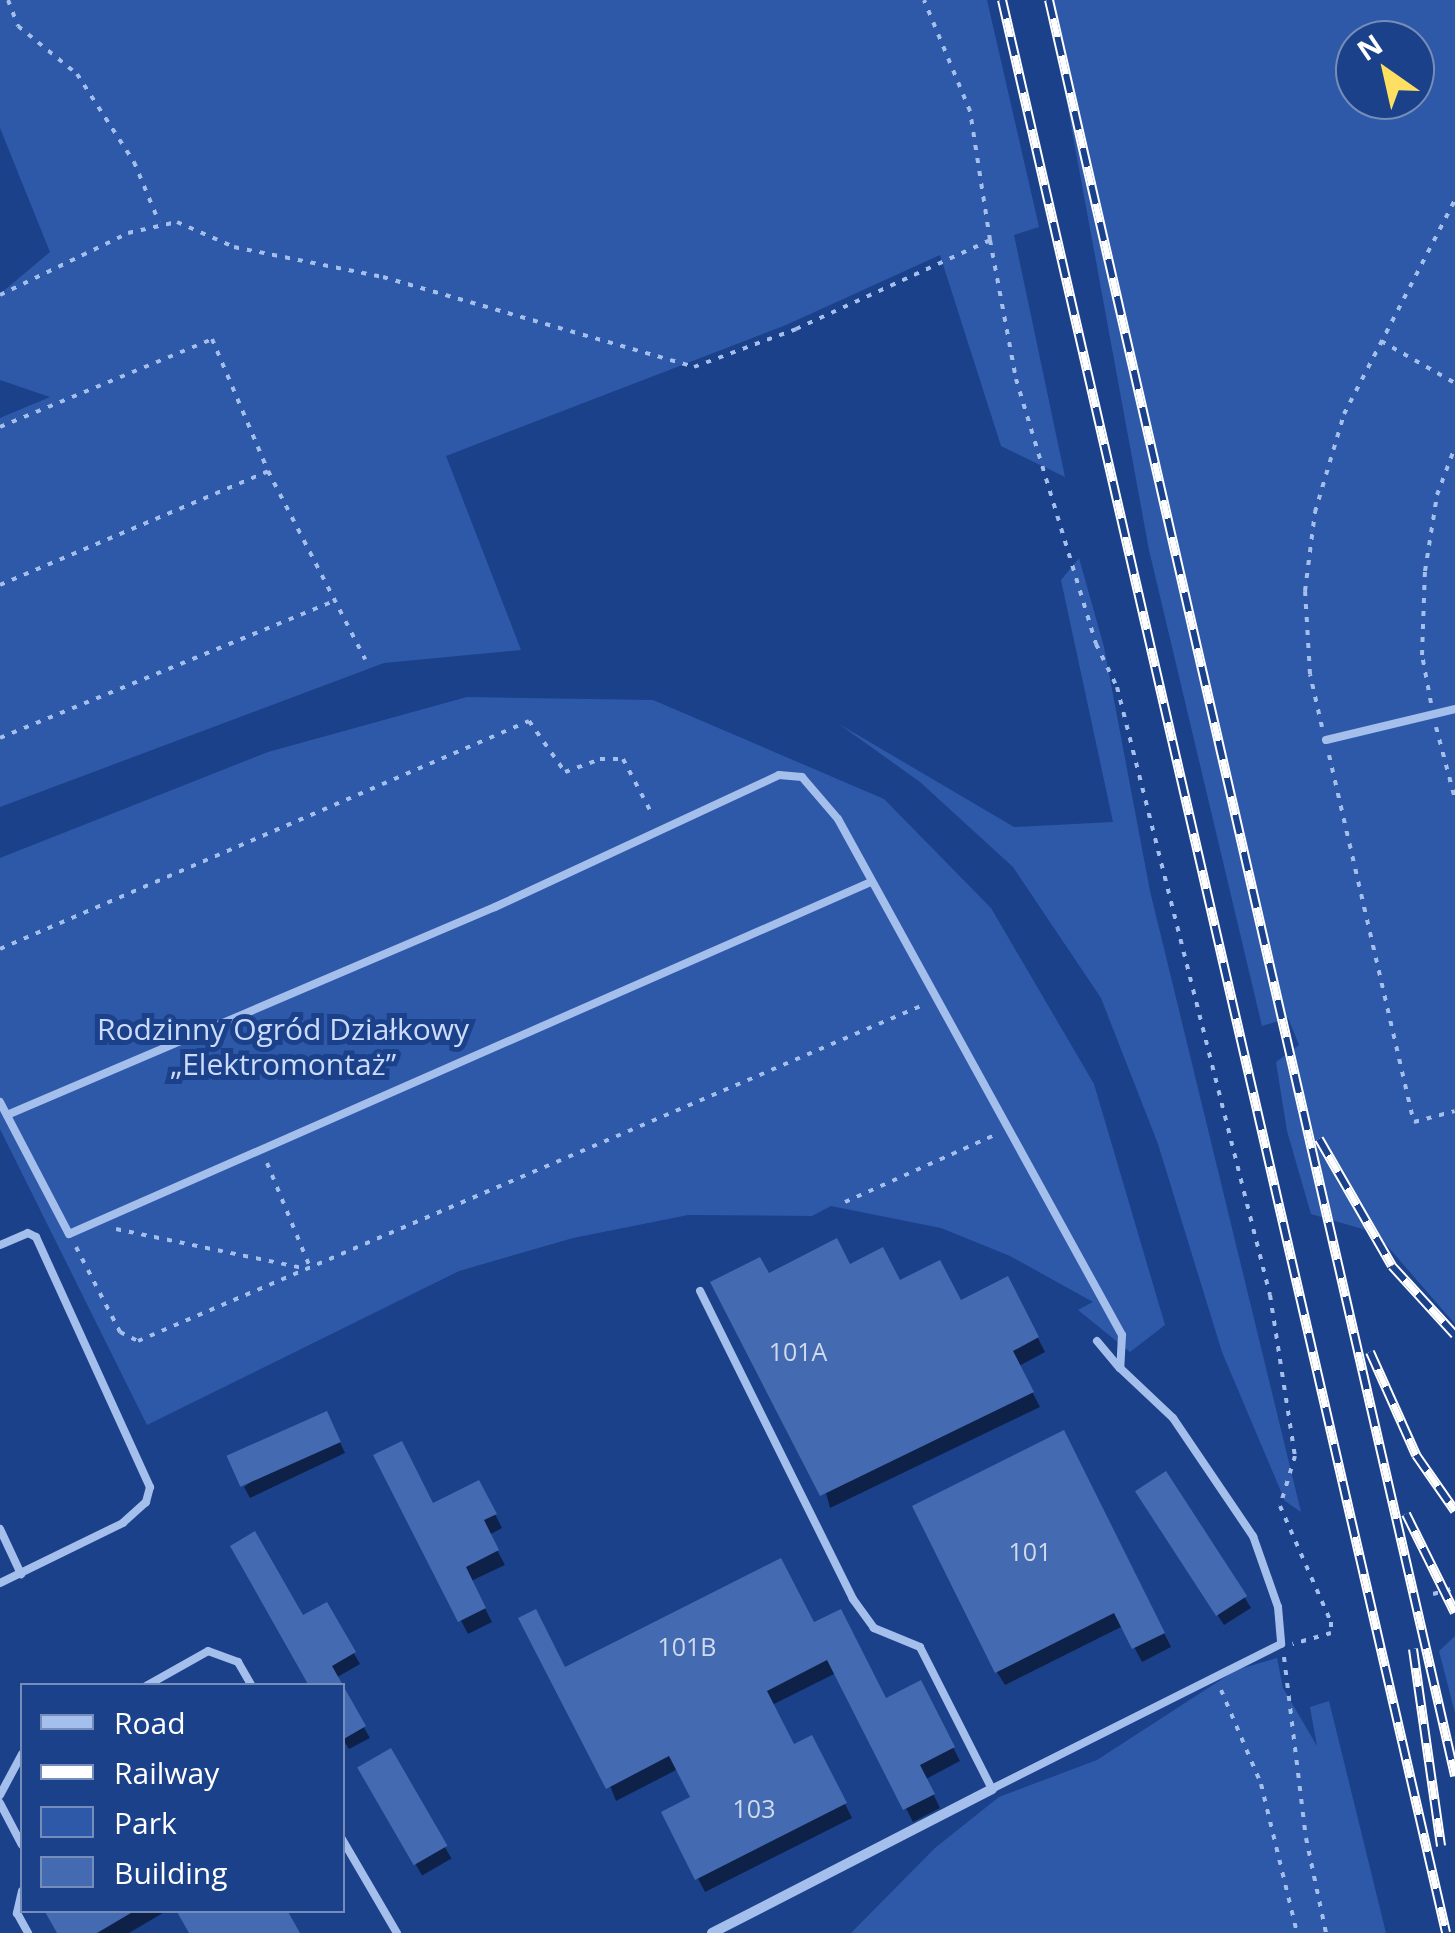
<!DOCTYPE html>
<meta charset="utf-8">
<style>
body{margin:0}
#map{position:relative;width:1455px;height:1933px;overflow:hidden;background:#1b418a;font-family:"Open Sans",sans-serif}
div>[style]{position:absolute}
.green>*{inset:0;background:#2e59a8}
.shadow>*{inset:0;background:#0007;transform-origin:0 0}
.building>*{inset:0;background:#446ab2;transform-origin:0 0}
.path>*{height:4px;margin-top:-2px;transform-origin:0;background:repeating-linear-gradient(90deg,#a5bfec 0 5px,transparent 0 13px)}
.service>*{height:8px;margin:-4px;padding:0 4px;transform-origin:4px;border-radius:4px;background:#a5bfec}
.minor>*{height:10px;margin:-5px;padding:0 5px;transform-origin:5px;border-radius:5px;background:#a5bfec}
.rail>*{height:10px;margin-top:-5px;transform-origin:0;background:repeating-linear-gradient(90deg,#1b418a 0 19px,#fff 0 38px);box-sizing:border-box;border-block:2px solid #fff}
span{translate:-50% -50%;white-space:nowrap;text-align:center;line-height:1.15;-webkit-text-stroke:10px #1b418a;paint-order:stroke}
.number-label{font-size:25px;color:#d0daec}
.number-label span{-webkit-text-stroke-width:0}
.park-label{font-size:30px;color:#cbdbf9}
.legend{position:absolute;left:20px;top:1683px;width:325px;height:230px;box-sizing:border-box;background:#1b418a;border:2px solid #768db9;margin:0;padding:12px 18px;list-style:none;font-size:30px;color:#fff}
.legend li{display:flex;align-items:center;gap:20px;height:50px}
.legend b{width:50px;border:2px solid #768db9}
.north{position:absolute;left:1335px;top:20px;width:100px;height:100px;box-sizing:border-box;background:#1b418a;border:2px solid #768db9;border-radius:50%;rotate:326deg;font-size:28px;font-weight:700;line-height:40px;text-align:center;color:#fff}
.north::after{content:'';display:block;margin:auto;width:35px;height:45px;background:#fde062;clip-path:polygon(50% 0,100% 100%,50% 72%,0 100%)}
</style>
<div id="map">
<div class="green">
<div style="clip-path:polygon(0 0,987px 0,1039px 227px,1014px 235px,1065px 477px,1001px 446px,940px 255px,786px 325px,446px 456px,521px 650px,384px 663px,0 807px,0 418px,50px 397px,0 380px,0 294px,50px 252px,0 128px)"></div>
<div style="clip-path:polygon(evenodd,1048px 0,1455px 0,1455px 1324px,1376px 1233px,1311px 1214px,1287px 1131px,1276px 1062px,1299px 1045px,1288px 1018px,1262px 1026px,1149px 550px,1048px 0,1355px 40px,1415px 40px,1415px 100px,1355px 100px,1355px 40px)"></div>
<div style="clip-path:polygon(1079px 558px,1104px 647px,1150px 891px,1301px 1512px,1285px 1501px,1222px 1352px,1158px 1144px,1101px 998px,1013px 867px,920px 782px,839px 724px,1014px 827px,1113px 822px,1061px 580px)"></div>
<div style="clip-path:polygon(467px 697px,653px 700px,884px 799px,991px 908px,1094px 1084px,1165px 1325px,1130px 1352px,1078px 1310px,1093px 1302px,1010px 1256px,941px 1228px,831px 1206px,812px 1216px,688px 1215px,573px 1238px,459px 1271px,147px 1425px,0 1129px,0 858px,268px 752px)"></div>
<div style="clip-path:polygon(1455px 1636px,1455px 1713px,1439px 1651px)"></div>
<div style="clip-path:polygon(1277px 1658px,1283px 1688px,1317px 1746px,1310px 1707px,1329px 1701px,1386px 1933px,851px 1933px,935px 1848px,999px 1797px,1097px 1760px,1236px 1670px)"></div>
</div>
<div class="shadow">
<div style="clip-path:polygon(850px 1267px,960px 1303px,1015px 1293px,1045px 1352px,1019px 1366px,1040px 1407px,830px 1508px,768px 1276px)"></div>
<div style="clip-path:polygon(332px 1425px,345px 1453px,250px 1498px,244px 1487px)"></div>
<div style="clip-path:polygon(1071px 1447px,1171px 1647px,1142px 1662px,1123px 1626px,1005px 1685px,997px 1672px)"></div>
<div style="clip-path:polygon(377px 1457px,433px 1506px,486px 1496px,502px 1528px,489px 1535px,505px 1565px,471px 1581px,492px 1622px,468px 1634px)"></div>
<div style="clip-path:polygon(1144px 1503px,1245px 1598px,1251px 1608px,1224px 1625px)"></div>
<div style="left:326px;top:1605px;width:68px;height:27px;rotate:60deg"></div>
<div style="clip-path:polygon(814px 1625px,886px 1701px,927px 1696px,960px 1761px,926px 1779px,940px 1808px,913px 1822px,836px 1673px,772px 1705px,794px 1747px,819px 1752px,852px 1818px,705px 1892px,664px 1813px,693px 1798px,678px 1769px,616px 1801px,565px 1670px)"></div>
<div style="clip-path:polygon(342px 1690px,370px 1738px,349px 1749px,342px 1738px)"></div>
<div style="left:390px;top:1752px;width:123px;height:34px;rotate:60deg"></div>
<div style="clip-path:polygon(47px 1910px,168px 1910px,129px 1933px,60px 1933px)"></div>
</div>
<div class="building">
<div style="clip-path:polygon(837px 1238px,850px 1264px,883px 1247px,900px 1280px,940px 1260px,961px 1300px,1008px 1276px,1039px 1337px,1013px 1351px,1034px 1392px,820px 1496px,710px 1282px,760px 1257px,769px 1273px)"></div>
<div style="left:327px;top:1411px;width:34px;height:110px;rotate:66deg"></div>
<div style="clip-path:polygon(1064px 1430px,1165px 1633px,1132px 1649px,1114px 1613px,995px 1673px,912px 1506px)"></div>
<div style="clip-path:polygon(402px 1441px,433px 1503px,479px 1480px,497px 1514px,484px 1520px,499px 1550px,466px 1567px,486px 1608px,458px 1622px,373px 1455px)"></div>
<div style="left:1166px;top:1471px;width:149px;height:37px;rotate:57deg"></div>
<div style="clip-path:polygon(255px 1531px,303px 1615px,327px 1602px,356px 1652px,332px 1666px,366px 1726px,342px 1740px,342px 1686px,309px 1686px,230px 1546px)"></div>
<div style="clip-path:polygon(781px 1558px,814px 1622px,841px 1609px,886px 1698px,921px 1680px,955px 1747px,920px 1765px,935px 1794px,903px 1810px,827px 1660px,767px 1691px,794px 1744px,812px 1735px,847px 1803px,695px 1880px,661px 1812px,690px 1797px,669px 1756px,606px 1789px,518px 1618px,536px 1609px,565px 1667px)"></div>
<div style="left:391px;top:1748px;width:113px;height:39px;rotate:60deg"></div>
<div style="clip-path:polygon(44px 1910px,136px 1910px,97px 1933px,57px 1933px)"></div>
<div style="clip-path:polygon(176px 1910px,287px 1910px,300px 1933px,189px 1933px)"></div>
</div>
<div class="path">
<div style="left:8px;top:0;width:28px;rotate:69deg"></div>
<div style="left:18px;top:26px;width:76px;rotate:39.1deg"></div>
<div style="left:77px;top:74px;width:105px;rotate:57.1deg"></div>
<div style="left:134px;top:162px;width:65px;rotate:67.4deg"></div>
<div style="left:990px;top:240px;width:141px;rotate:79.4deg"></div>
<div style="left:1016px;top:379px;width:277px;rotate:73.2deg"></div>
<div style="left:1096px;top:644px;width:48px;rotate:64deg"></div>
<div style="left:1117px;top:687px;width:627px;rotate:75.88deg"></div>
<div style="left:1270px;top:1295px;width:163px;rotate:81.2deg"></div>
<div style="left:1295px;top:1456px;width:52px;rotate:106.7deg"></div>
<div style="left:1280px;top:1506px;width:127px;rotate:66.3deg"></div>
<div style="left:1331px;top:1622px;width:11px;rotate:90deg"></div>
<div style="left:1331px;top:1633px;width:40px;rotate:164deg"></div>
<div style="left:0;top:295px;width:142px;rotate:-25.8deg"></div>
<div style="left:128px;top:233px;width:50px;rotate:-12.7deg"></div>
<div style="left:177px;top:222px;width:62px;rotate:23.7deg"></div>
<div style="left:234px;top:247px;width:152px;rotate:11.4deg"></div>
<div style="left:383px;top:277px;width:324px;rotate:16.1deg"></div>
<div style="left:694px;top:367px;width:109px;rotate:-20.4deg"></div>
<div style="left:796px;top:329px;width:213px;rotate:-24.6deg"></div>
<div style="left:990px;top:240px;width:131px;rotate:-98.8deg"></div>
<div style="left:970px;top:111px;width:120px;rotate:-112.5deg"></div>
<div style="left:1381px;top:341px;width:85px;rotate:29.6deg"></div>
<div style="left:0;top:427px;width:230px;rotate:-22.5deg"></div>
<div style="left:212px;top:339px;width:143px;rotate:67deg"></div>
<div style="left:268px;top:471px;width:212px;rotate:62.7deg"></div>
<div style="left:0;top:585px;width:291px;rotate:-23deg"></div>
<div style="left:1431px;top:703px;width:49px;rotate:-100.6deg"></div>
<div style="left:1422px;top:655px;width:84px;rotate:-88deg"></div>
<div style="left:1425px;top:571px;width:77px;rotate:-81deg"></div>
<div style="left:1437px;top:495px;width:51px;rotate:-69.4deg"></div>
<div style="left:1322px;top:727px;width:54px;rotate:-102.8deg"></div>
<div style="left:1310px;top:674px;width:83px;rotate:-93.4deg"></div>
<div style="left:1305px;top:591px;width:80px;rotate:-82.8deg"></div>
<div style="left:1315px;top:512px;width:102px;rotate:-73.5deg"></div>
<div style="left:1344px;top:414px;width:241px;rotate:-62.6deg"></div>
<div style="left:1436px;top:727px;width:74px;rotate:75.2deg"></div>
<div style="left:0;top:738px;width:361px;rotate:-22.3deg"></div>
<div style="left:1329px;top:755px;width:377px;rotate:77deg"></div>
<div style="left:1414px;top:1122px;width:42px;rotate:-15deg"></div>
<div style="left:0;top:949px;width:576px;rotate:-23.32deg"></div>
<div style="left:529px;top:721px;width:62px;rotate:54.8deg"></div>
<div style="left:565px;top:772px;width:37px;rotate:-20deg"></div>
<div style="left:600px;top:759px;width:23px"></div>
<div style="left:623px;top:759px;width:64px;rotate:62.2deg"></div>
<div style="left:267px;top:1163px;width:116px;rotate:67.6deg"></div>
<div style="left:845px;top:1202px;width:164px;rotate:-24.1deg"></div>
<div style="left:116px;top:1229px;width:195px;rotate:11.8deg"></div>
<div style="left:76px;top:1247px;width:96px;rotate:62.6deg"></div>
<div style="left:120px;top:1332px;width:20px;rotate:27deg"></div>
<div style="left:138px;top:1341px;width:854px;rotate:-23.17deg"></div>
<div style="left:1433px;top:1594px;width:23px;rotate:-15deg"></div>
<div style="left:1284px;top:1657px;width:182px;rotate:83.1deg"></div>
<div style="left:1306px;top:1838px;width:97px;rotate:78.1deg"></div>
<div style="left:1221px;top:1690px;width:102px;rotate:66.9deg"></div>
<div style="left:1261px;top:1784px;width:153px;rotate:76.4deg"></div>
</div>
<div class="service">
<div style="left:1326px;top:740px;width:133px;rotate:-13.5deg"></div>
<div style="left:0;top:1102px;width:149px;rotate:62.4deg"></div>
<div style="left:69px;top:1234px;width:876px;rotate:-23.7deg"></div>
<div style="left:7px;top:1115px;width:530px;rotate:-23.09deg"></div>
<div style="left:495px;top:907px;width:313px;rotate:-24.9deg"></div>
<div style="left:779px;top:775px;width:23px;rotate:5deg"></div>
<div style="left:802px;top:777px;width:55px;rotate:49.4deg"></div>
<div style="left:838px;top:819px;width:589px;rotate:61.17deg"></div>
<div style="left:1122px;top:1335px;width:33px;rotate:93deg"></div>
<div style="left:1120px;top:1368px;width:73px;rotate:43.3deg"></div>
<div style="left:1173px;top:1418px;width:143px;rotate:55.9deg"></div>
<div style="left:1253px;top:1536px;width:75px;rotate:70.6deg"></div>
<div style="left:1278px;top:1607px;width:37px;rotate:85deg"></div>
<div style="left:1281px;top:1644px;width:323px;rotate:153.4deg"></div>
<div style="left:992px;top:1789px;width:159px;rotate:-116.9deg"></div>
<div style="left:920px;top:1647px;width:50px;rotate:-157.6deg"></div>
<div style="left:874px;top:1628px;width:36px;rotate:-126deg"></div>
<div style="left:853px;top:1599px;width:344px;rotate:-116.4deg"></div>
<div style="left:0;top:1245px;width:30px;rotate:-23deg"></div>
<div style="left:28px;top:1233px;width:9px;rotate:27deg"></div>
<div style="left:36px;top:1237px;width:275px;rotate:65.5deg"></div>
<div style="left:150px;top:1487px;width:16px;rotate:105deg"></div>
<div style="left:146px;top:1502px;width:31px;rotate:138deg"></div>
<div style="left:123px;top:1523px;width:137px;rotate:154deg"></div>
<div style="left:1097px;top:1341px;width:35px;rotate:50deg"></div>
<div style="left:0;top:1529px;width:50px;rotate:65deg"></div>
<div style="left:146px;top:1686px;width:71px;rotate:-29.4deg"></div>
<div style="left:208px;top:1651px;width:32px;rotate:20deg"></div>
<div style="left:238px;top:1662px;width:28px;rotate:60deg"></div>
<div style="left:0;top:1795px;width:47px;rotate:-61.8deg"></div>
<div style="left:0;top:1803px;width:47px;rotate:62.4deg"></div>
<div style="left:342px;top:1839px;width:109px;rotate:59.7deg"></div>
<div style="left:22px;top:1891px;width:23px;rotate:103deg"></div>
<div style="left:17px;top:1913px;width:23px;rotate:61deg"></div>
</div>
<div class="minor">
<div style="left:712px;top:1933px;width:315px;rotate:-27.2deg"></div>
</div>
<div class="rail">
<div style="left:1002px;top:0;width:1983px;rotate:77.06deg"></div>
<div style="left:1049px;top:0;width:1822px;rotate:77.12deg"></div>
<div style="left:1319px;top:1139px;width:146px;rotate:60.1deg"></div>
<div style="left:1392px;top:1266px;width:93px;rotate:47.6deg"></div>
<div style="left:1370px;top:1352px;width:113px;rotate:65.9deg"></div>
<div style="left:1416px;top:1455px;width:68px;rotate:55.1deg"></div>
<div style="left:1406px;top:1514px;width:110px;rotate:63.7deg"></div>
<div style="left:1413px;top:1649px;width:199px;rotate:81.9deg"></div>
</div>
<div class="number-label">
<span style="left:798px;top:1351px">101A</span>
<span style="left:1030px;top:1551px">101</span>
<span style="left:687px;top:1646px">101B</span>
<span style="left:754px;top:1808px">103</span>
</div>
<div class="park-label">
<span style="left:283px;top:1046px">Rodzinny Ogród Działkowy<br>„Elektromontaż”</span>
</div>
<ul class="legend">
<li><b style="height:12px;background:#a5bfec"></b>Road</li>
<li><b style="height:12px;background:#fff"></b>Railway</li>
<li><b style="height:28px;background:#2e59a8"></b>Park</li>
<li><b style="height:28px;background:#446ab2"></b>Building</li>
</ul>
<div class="north">N</div>
</div>
